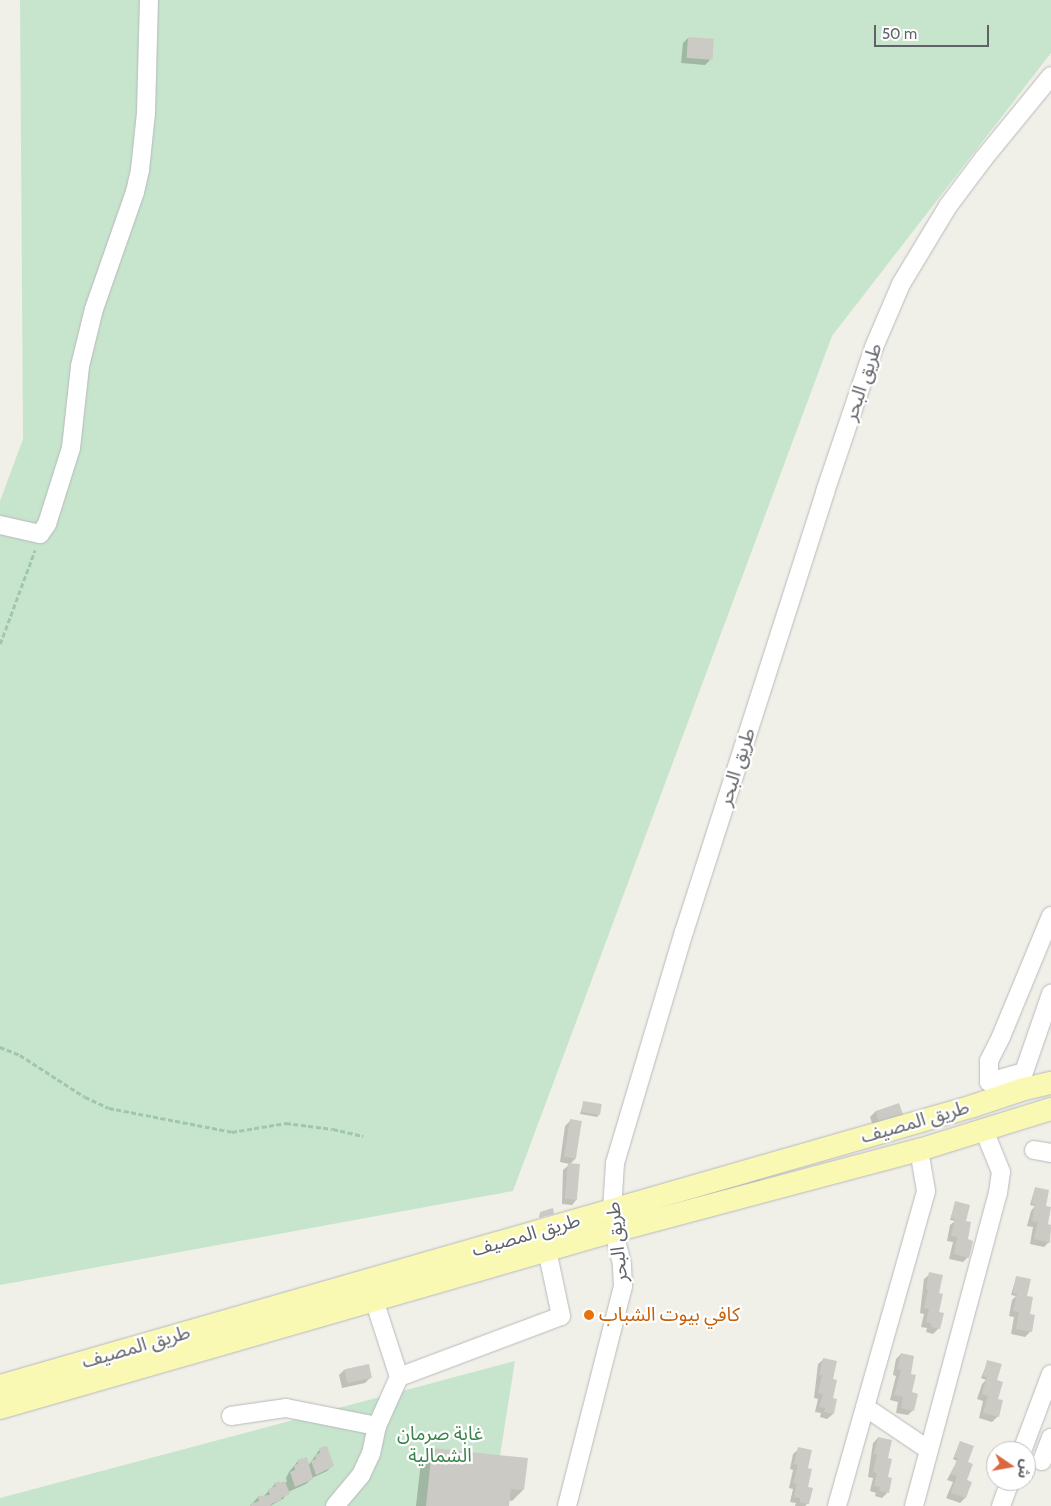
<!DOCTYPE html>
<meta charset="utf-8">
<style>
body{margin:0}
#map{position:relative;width:1051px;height:1506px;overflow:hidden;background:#f0f0e8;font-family:Cabin,"Noto Sans Arabic",sans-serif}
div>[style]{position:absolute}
.green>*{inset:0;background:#c7e5cc}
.shadow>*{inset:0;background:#0003}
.building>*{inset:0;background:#cccac5;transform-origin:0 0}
.path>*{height:2.5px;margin-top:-1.25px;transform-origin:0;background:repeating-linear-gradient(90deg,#a0c6b2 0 5px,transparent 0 7.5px)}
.roads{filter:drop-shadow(0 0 1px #b8b9bd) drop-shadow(0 0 1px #b8b9bd)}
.minor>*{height:18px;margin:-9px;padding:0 9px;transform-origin:9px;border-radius:9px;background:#fff}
.major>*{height:22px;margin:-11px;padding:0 11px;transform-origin:11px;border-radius:11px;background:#f9f9b4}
.dots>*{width:14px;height:14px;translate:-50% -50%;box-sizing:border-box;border:2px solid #fff;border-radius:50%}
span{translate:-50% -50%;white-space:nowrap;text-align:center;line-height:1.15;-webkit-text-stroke:4.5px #fff;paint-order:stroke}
.street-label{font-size:19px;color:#5f6267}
.food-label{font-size:19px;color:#c56008}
.left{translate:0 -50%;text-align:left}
.park-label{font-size:19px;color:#3c824b}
.north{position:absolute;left:986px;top:1441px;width:50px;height:50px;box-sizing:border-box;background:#fff;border:1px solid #bfc0c2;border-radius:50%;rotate:102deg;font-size:14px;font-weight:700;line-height:20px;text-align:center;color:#5f6267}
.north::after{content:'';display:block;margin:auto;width:18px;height:22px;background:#dd6741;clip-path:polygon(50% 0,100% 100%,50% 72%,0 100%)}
.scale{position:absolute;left:874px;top:25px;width:115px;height:22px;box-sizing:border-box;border:2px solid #5f6267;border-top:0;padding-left:6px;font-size:15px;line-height:18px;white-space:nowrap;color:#5f6267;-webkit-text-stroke:4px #fff;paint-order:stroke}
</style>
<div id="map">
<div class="green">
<div style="clip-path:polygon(20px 0,1051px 0,1051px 53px,832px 336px,513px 1191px,0 1285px,0 501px,23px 439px)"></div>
<div style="clip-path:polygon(515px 1361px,492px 1506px,0 1506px,0 1498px)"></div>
</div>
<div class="shadow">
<div style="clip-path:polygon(688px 38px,710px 60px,705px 65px,681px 63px,683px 43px)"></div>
<div style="clip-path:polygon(584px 1102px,599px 1115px,597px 1117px,580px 1114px)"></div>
<div style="clip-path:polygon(898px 1104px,874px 1129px,870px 1117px,876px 1111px)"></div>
<div style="clip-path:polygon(570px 1121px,576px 1158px,569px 1165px,577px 1199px,572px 1205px,562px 1204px,563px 1170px,570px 1164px,560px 1162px,565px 1126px)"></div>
<div style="clip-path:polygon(760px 1178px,764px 1191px,750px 1197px,746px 1184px)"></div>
<div style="clip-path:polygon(1035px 1188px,1045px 1205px,1047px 1225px,1051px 1226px,1049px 1242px,1044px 1247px,1030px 1244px,1033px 1227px,1027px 1226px,1031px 1211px,1035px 1206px,1030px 1205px)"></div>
<div style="clip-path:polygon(955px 1203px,965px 1222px,968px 1257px,963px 1262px,949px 1259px,953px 1242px,947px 1241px,950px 1225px,955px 1221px,950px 1220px)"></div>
<div style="clip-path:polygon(540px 1213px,553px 1213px,539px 1218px)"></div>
<div style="clip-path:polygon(930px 1274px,937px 1294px,939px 1328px,933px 1334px,926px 1332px,927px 1328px,921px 1327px,924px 1314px,920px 1313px,924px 1279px)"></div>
<div style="clip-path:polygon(1016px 1278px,1025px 1297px,1028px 1315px,1034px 1316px,1030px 1332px,1025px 1337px,1011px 1334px,1014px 1317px,1009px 1316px,1012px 1300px,1016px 1296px,1011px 1295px)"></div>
<div style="clip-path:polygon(901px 1354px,909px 1375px,913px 1410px,908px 1415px,896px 1413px,898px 1402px,890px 1400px,896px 1376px,893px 1375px,896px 1359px)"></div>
<div style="clip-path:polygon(824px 1359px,831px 1380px,833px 1414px,827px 1419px,820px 1417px,821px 1413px,815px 1412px,818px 1399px,814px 1398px,818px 1364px)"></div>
<div style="clip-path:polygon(988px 1361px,996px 1381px,998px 1416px,992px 1422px,979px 1418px,983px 1401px,977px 1399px,982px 1384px,986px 1380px,981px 1378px)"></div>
<div style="clip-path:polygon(344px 1370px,370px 1378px,365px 1383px,342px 1388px,339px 1375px)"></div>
<div style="clip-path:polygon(878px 1438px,886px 1459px,886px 1478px,891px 1479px,887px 1493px,882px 1498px,875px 1496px,876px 1493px,870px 1491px,873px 1478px,868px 1477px,873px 1443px)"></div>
<div style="clip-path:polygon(960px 1442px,966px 1481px,971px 1483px,965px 1498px,960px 1503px,946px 1498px,953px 1482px,947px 1480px,957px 1461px,953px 1459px)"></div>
<div style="clip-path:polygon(320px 1449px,332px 1466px,327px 1471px,312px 1478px,306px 1484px,288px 1492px,283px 1499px,270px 1506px,250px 1506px,258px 1497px,263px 1497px,275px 1484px,287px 1482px,286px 1478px,289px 1472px,298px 1461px,308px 1466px)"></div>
<div style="clip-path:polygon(799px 1449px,806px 1469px,808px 1503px,805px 1506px,795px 1506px,796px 1503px,790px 1502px,793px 1489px,789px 1488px,793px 1470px,790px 1469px,793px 1454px)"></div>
<div style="clip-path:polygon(432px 1450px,523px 1490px,512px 1501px,508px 1500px,508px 1506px,416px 1506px,421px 1461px)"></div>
</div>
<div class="building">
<div style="left:688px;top:37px;width:26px;height:21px;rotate:4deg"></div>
<div style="left:583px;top:1101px;width:19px;height:11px;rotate:9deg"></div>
<div style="left:899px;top:1103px;width:15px;height:25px;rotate:70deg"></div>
<div style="left:570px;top:1119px;width:12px;height:38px;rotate:9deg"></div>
<div style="left:568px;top:1163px;width:12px;height:36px;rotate:5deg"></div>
<div style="clip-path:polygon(1035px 1187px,1049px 1190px,1046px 1206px,1051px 1207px,1048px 1224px,1051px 1225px,1050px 1243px,1034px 1239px,1038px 1222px,1032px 1221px,1035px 1204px,1032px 1203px)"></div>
<div style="clip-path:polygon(955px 1201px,970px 1205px,966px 1221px,971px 1222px,968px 1239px,973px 1241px,969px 1258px,954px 1254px,957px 1237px,951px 1236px,955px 1219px,951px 1218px)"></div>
<div style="clip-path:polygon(553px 1208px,554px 1214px,541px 1217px,540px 1212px)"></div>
<div style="clip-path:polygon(929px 1272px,943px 1275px,939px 1293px,943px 1294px,939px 1312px,944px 1313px,940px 1329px,931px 1327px,931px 1323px,926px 1322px,929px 1309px,924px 1308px,928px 1290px,926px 1289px)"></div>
<div style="clip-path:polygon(1016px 1276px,1031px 1279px,1027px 1296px,1033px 1297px,1030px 1314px,1035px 1315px,1032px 1332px,1016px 1329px,1019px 1312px,1013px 1311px,1017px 1294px,1013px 1293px)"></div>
<div style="clip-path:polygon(901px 1353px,914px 1356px,911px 1374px,916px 1375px,912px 1392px,918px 1394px,914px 1411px,901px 1408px,903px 1397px,894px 1395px,901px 1370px,897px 1370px)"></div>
<div style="clip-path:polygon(823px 1358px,837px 1361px,833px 1379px,837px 1380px,833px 1398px,837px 1399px,834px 1414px,824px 1412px,825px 1408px,819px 1407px,823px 1394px,818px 1393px,822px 1375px,819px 1375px)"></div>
<div style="clip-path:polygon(987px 1360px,1002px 1364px,997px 1380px,1003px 1382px,998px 1399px,1003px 1400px,999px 1417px,983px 1413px,988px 1396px,982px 1394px,987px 1377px,983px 1376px)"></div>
<div style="left:369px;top:1364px;width:14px;height:25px;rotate:78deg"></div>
<div style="clip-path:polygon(878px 1437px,892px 1440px,888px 1458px,892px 1459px,888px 1477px,892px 1478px,889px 1493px,879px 1491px,880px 1487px,874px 1486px,877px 1473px,873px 1472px,877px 1454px,874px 1454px)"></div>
<div style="clip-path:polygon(960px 1441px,974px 1446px,968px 1462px,973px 1464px,967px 1480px,972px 1482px,966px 1498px,951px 1493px,957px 1476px,951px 1474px,958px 1458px,954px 1457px)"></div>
<div style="clip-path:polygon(327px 1446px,334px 1466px,316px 1475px,311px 1461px,316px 1459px,315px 1455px,320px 1453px,319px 1448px)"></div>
<div style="clip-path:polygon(798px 1447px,812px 1450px,808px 1468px,812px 1469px,808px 1487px,813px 1488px,809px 1504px,800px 1502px,800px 1498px,794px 1497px,797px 1484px,793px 1483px,798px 1465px,794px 1464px)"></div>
<div style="clip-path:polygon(432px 1448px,528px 1458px,524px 1490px,511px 1489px,509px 1506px,426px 1506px)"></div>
<div style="clip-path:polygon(307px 1457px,313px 1479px,295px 1487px,290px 1472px,295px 1470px,294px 1465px,298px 1464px,297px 1460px)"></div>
<div style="clip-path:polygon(279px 1481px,280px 1483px,285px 1481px,290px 1494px,281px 1498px,282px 1500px,271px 1504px,272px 1506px,251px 1506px,250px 1504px,259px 1501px,258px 1496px,270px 1495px,268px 1489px,276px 1486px,274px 1483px)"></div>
</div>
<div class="path">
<div style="left:0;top:644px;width:100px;rotate:-69.6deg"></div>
<div style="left:0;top:1047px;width:22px;rotate:22deg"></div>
<div style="left:20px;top:1055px;width:77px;rotate:32.9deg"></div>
<div style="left:85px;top:1097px;width:26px;rotate:25deg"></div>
<div style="left:109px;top:1108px;width:125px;rotate:11deg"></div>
<div style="left:232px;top:1132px;width:55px;rotate:-9.5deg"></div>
<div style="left:286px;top:1123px;width:47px;rotate:7.3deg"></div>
<div style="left:333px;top:1129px;width:31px;rotate:13deg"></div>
</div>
<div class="roads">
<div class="minor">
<div style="left:0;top:525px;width:41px;rotate:12.7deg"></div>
<div style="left:40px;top:534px;width:12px;rotate:-55deg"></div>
<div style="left:47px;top:524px;width:80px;rotate:-72.5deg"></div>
<div style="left:71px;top:448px;width:82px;rotate:-83.7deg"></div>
<div style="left:80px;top:366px;width:59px;rotate:-76.2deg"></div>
<div style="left:94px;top:309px;width:124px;rotate:-70.7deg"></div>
<div style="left:135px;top:192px;width:23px;rotate:-77deg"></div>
<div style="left:140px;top:170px;width:57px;rotate:-84deg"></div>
<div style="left:146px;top:113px;width:113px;rotate:-88.5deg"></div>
<div style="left:1051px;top:916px;width:131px;rotate:112.5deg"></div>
<div style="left:1001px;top:1037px;width:27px;rotate:117deg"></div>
<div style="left:989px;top:1061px;width:21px;rotate:90deg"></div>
<div style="left:989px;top:1082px;width:36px;rotate:-16deg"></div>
<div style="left:1024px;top:1072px;width:83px;rotate:-70.9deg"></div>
<div style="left:1034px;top:1150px;width:17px;rotate:10deg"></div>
<div style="left:374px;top:1300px;width:81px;rotate:72deg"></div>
<div style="left:399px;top:1377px;width:173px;rotate:-20.6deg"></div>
<div style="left:561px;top:1316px;width:67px;rotate:-102deg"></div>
<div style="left:865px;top:1407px;width:77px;rotate:33.9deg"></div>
<div style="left:231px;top:1416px;width:56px;rotate:-8.3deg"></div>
<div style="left:286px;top:1408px;width:93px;rotate:11.2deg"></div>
<div style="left:377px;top:1426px;width:54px;rotate:-65.8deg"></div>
<div style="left:1022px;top:1451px;width:82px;rotate:-69.4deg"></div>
<div style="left:1042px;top:1461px;width:25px;rotate:-69deg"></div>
<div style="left:335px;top:1506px;width:40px;rotate:-50deg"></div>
<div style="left:361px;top:1475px;width:23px;rotate:-65deg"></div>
<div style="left:371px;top:1454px;width:29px;rotate:-78deg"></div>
<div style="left:567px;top:1506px;width:227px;rotate:-75.7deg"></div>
<div style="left:623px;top:1286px;width:22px;rotate:-93deg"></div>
<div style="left:622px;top:1264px;width:34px;rotate:-104deg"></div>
<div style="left:614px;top:1231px;width:6px;rotate:-81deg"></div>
<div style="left:615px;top:1225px;width:15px;rotate:-101deg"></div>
<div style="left:612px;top:1210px;width:47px;rotate:-86.3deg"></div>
<div style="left:615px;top:1163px;width:241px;rotate:-73.4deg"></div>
<div style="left:684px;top:932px;width:462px;rotate:-72.2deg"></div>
<div style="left:825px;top:492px;width:153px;rotate:-71.3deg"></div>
<div style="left:874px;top:347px;width:69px;rotate:-66.8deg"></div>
<div style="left:901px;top:284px;width:91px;rotate:-58.9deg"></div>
<div style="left:948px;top:206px;width:60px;rotate:-53.1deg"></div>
<div style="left:984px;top:158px;width:106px;rotate:-50.7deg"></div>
<div style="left:837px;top:1506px;width:327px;rotate:-74.2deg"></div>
<div style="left:926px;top:1191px;width:42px;rotate:-99.7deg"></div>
<div style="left:914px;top:1506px;width:324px;rotate:-75deg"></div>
<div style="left:998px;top:1193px;width:21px;rotate:-82deg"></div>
<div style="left:1001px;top:1172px;width:45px;rotate:-112deg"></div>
<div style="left:1001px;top:1506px;width:27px;rotate:-70deg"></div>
</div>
<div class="major">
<div style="left:0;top:1386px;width:1012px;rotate:-16.05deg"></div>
<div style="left:973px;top:1106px;width:54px;rotate:-18.4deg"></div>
<div style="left:1024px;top:1089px;width:28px;rotate:-13deg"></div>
<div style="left:0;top:1408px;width:639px;rotate:-16.08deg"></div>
<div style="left:614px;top:1231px;width:316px;rotate:-14.9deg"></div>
<div style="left:919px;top:1150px;width:138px;rotate:-17.3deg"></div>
</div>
</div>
<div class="dots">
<div style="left:589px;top:1315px;background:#e8710a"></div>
</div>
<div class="street-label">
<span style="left:863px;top:382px;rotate:-71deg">طريق البحر</span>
<span style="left:737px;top:767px;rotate:-72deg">طريق البحر</span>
<span style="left:915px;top:1122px;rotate:-16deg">طريق المصيف</span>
<span style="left:526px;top:1235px;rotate:-16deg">طريق المصيف</span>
<span style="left:617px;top:1242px;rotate:-96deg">طريق البحر</span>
<span style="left:136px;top:1347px;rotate:-16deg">طريق المصيف</span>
</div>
<div class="food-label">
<span class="left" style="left:599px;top:1315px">كافي بيوت الشباب</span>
</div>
<div class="park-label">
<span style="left:440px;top:1445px">غابة صرمان<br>الشمالية</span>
</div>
<div class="north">ش</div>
<div class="scale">50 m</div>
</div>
